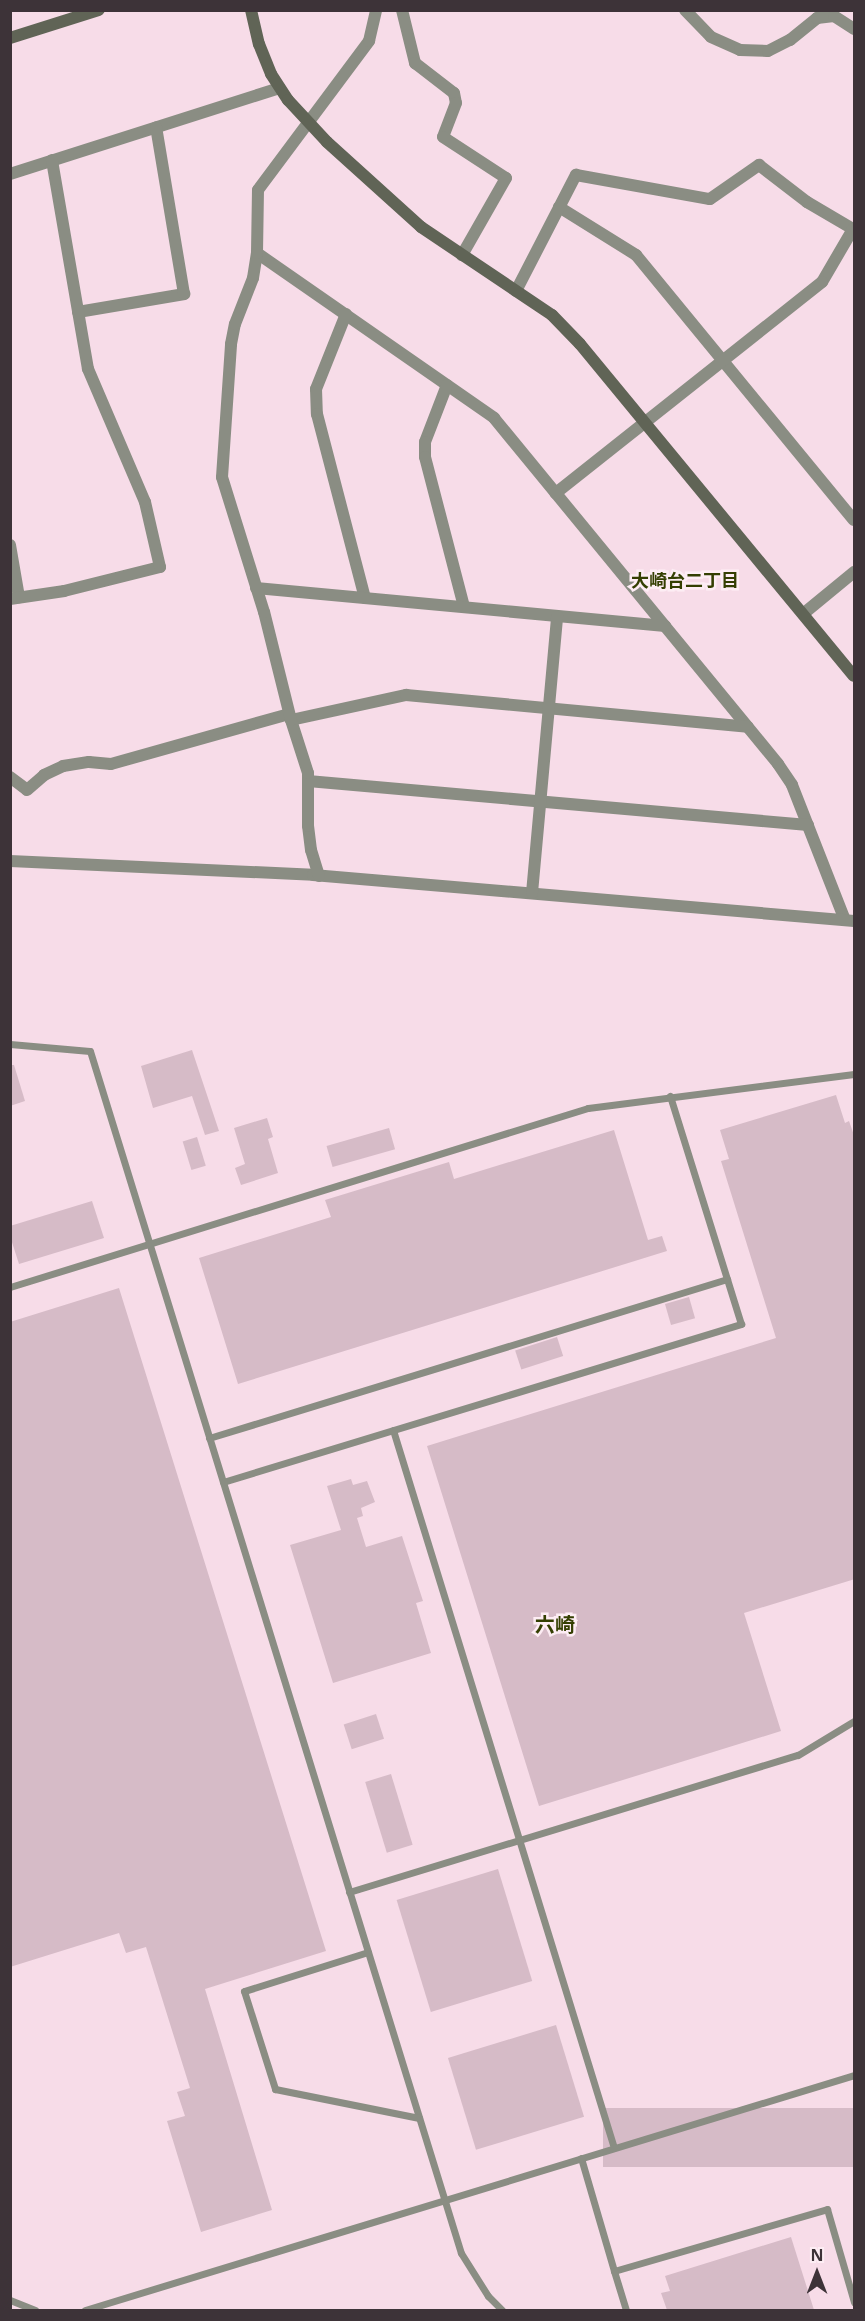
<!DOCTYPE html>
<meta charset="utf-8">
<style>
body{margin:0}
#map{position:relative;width:865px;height:2321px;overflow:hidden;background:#f7dce8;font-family:"Noto Sans","Noto Sans JP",sans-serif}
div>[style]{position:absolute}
.building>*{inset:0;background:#d6bbc7;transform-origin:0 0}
.lane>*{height:7px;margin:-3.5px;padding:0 3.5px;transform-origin:3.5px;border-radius:3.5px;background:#8a8d83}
.street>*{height:12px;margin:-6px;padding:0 6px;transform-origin:6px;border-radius:6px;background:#8a8d83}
.secondary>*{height:12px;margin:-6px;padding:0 6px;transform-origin:6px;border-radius:6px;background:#606456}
span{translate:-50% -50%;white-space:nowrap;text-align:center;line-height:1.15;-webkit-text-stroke:5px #fdedf4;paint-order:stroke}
.neighbourhood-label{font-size:18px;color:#343f02;font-weight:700}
.quarter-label{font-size:20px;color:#343f02;font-weight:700}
.frame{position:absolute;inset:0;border:12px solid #3d3338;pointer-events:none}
.north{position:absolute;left:787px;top:2243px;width:60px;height:60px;-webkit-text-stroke:4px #fdedf4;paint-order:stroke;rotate:0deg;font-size:16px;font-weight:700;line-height:24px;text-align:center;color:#3d3338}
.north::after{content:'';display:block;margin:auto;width:21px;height:27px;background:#3d3338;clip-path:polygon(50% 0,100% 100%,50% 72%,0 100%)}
</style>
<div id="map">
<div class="building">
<div style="clip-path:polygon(192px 1050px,219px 1131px,205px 1135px,192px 1096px,153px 1108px,141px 1066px)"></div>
<div style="clip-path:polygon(10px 1065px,14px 1065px,25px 1101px,10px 1106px)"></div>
<div style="clip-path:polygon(836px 1095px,845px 1123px,849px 1121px,855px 1138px,855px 1579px,744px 1613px,781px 1731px,539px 1806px,427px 1446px,776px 1338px,721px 1161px,729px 1159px,720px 1130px)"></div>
<div style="clip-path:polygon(267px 1118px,273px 1137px,268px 1139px,278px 1173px,241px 1185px,235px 1168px,245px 1164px,234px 1128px)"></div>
<div style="left:389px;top:1128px;width:22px;height:65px;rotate:74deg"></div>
<div style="clip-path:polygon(614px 1130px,648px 1240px,662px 1236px,667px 1251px,238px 1384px,199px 1258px,331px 1217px,325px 1200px,449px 1162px,454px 1179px)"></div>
<div style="left:197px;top:1137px;width:30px;height:15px;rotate:73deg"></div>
<div style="clip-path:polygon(92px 1201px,104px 1238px,19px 1264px,10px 1236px,10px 1226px)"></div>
<div style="clip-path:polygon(119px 1288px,326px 1951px,205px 1989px,272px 2210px,201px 2232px,167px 2121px,185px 2116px,177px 2092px,190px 2088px,146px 1947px,126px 1953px,119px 1933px,10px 1967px,10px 1322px)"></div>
<div style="left:689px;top:1297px;width:22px;height:25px;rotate:74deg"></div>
<div style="left:557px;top:1337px;width:20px;height:44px;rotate:72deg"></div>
<div style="clip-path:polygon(351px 1479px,353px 1485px,367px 1481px,375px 1502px,361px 1508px,363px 1516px,357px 1518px,366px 1547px,402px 1536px,423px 1601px,416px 1603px,431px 1653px,333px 1683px,290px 1545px,341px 1530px,327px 1486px)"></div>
<div style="left:376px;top:1714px;width:26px;height:34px;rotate:72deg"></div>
<div style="left:391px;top:1774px;width:74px;height:27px;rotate:73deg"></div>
<div style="left:498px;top:1869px;width:117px;height:106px;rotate:73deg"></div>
<div style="left:556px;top:2025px;width:96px;height:113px;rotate:73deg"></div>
<div style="left:855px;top:2108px;width:59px;height:252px;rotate:90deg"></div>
<div style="clip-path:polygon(791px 2237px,814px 2310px,667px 2310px,661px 2293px,670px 2291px,665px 2276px)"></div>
</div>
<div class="lane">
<div style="left:10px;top:1044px;width:80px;rotate:5deg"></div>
<div style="left:90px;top:1051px;width:1258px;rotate:72.85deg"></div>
<div style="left:461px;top:2253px;width:51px;rotate:57.9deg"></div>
<div style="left:488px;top:2296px;width:20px;rotate:45deg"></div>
<div style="left:10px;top:1287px;width:605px;rotate:-17.21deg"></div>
<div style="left:588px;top:1108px;width:268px;rotate:-7.3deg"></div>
<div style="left:393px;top:1430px;width:751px;rotate:72.89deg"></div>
<div style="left:209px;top:1438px;width:542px;rotate:-17.06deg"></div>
<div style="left:223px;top:1482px;width:542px;rotate:-16.96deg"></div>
<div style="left:741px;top:1324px;width:239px;rotate:-107.3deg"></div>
<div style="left:349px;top:1892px;width:469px;rotate:-17deg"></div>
<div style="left:798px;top:1755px;width:66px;rotate:-31.3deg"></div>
<div style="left:368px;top:1952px;width:130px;rotate:162.5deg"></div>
<div style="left:244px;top:1991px;width:103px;rotate:72.4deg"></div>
<div style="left:275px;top:2089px;width:147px;rotate:11.4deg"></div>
<div style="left:581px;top:2158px;width:118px;rotate:73.7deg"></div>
<div style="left:614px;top:2271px;width:222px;rotate:-16.2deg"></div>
<div style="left:827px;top:2209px;width:97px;rotate:73.8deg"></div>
<div style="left:614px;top:2271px;width:41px;rotate:72.9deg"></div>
<div style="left:10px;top:2300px;width:27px;rotate:22deg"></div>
<div style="left:85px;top:2310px;width:804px;rotate:-16.99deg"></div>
</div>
<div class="street">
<div style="left:402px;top:10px;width:55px;rotate:76.2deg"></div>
<div style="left:415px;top:63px;width:49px;rotate:37.6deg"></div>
<div style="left:454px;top:93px;width:10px;rotate:79deg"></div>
<div style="left:456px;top:103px;width:36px;rotate:111deg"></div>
<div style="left:443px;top:137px;width:75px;rotate:33.1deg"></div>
<div style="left:506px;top:178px;width:89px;rotate:119.7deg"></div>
<div style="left:685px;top:10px;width:37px;rotate:46deg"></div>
<div style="left:711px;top:37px;width:32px;rotate:24deg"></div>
<div style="left:740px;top:50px;width:28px;rotate:2deg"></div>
<div style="left:768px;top:51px;width:25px;rotate:-27deg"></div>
<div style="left:790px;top:40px;width:35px;rotate:-39deg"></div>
<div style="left:817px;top:18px;width:17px;rotate:-7deg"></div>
<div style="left:834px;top:16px;width:24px;rotate:33deg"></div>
<div style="left:10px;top:174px;width:283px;rotate:-17.7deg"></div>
<div style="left:559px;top:207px;width:91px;rotate:31.9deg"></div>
<div style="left:636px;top:255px;width:343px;rotate:50.6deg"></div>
<div style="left:257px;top:253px;width:289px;rotate:34.8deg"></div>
<div style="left:494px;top:418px;width:448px;rotate:50.6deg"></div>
<div style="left:778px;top:764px;width:25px;rotate:56deg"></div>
<div style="left:792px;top:785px;width:145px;rotate:68.6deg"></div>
<div style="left:516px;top:291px;width:131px;rotate:-62.7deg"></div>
<div style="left:576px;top:175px;width:136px;rotate:10.2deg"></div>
<div style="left:710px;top:199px;width:60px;rotate:-34.8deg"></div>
<div style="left:759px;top:165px;width:61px;rotate:37.6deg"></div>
<div style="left:807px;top:202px;width:53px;rotate:30.4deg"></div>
<div style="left:853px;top:229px;width:61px;rotate:120.3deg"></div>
<div style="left:822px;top:282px;width:340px;rotate:141.6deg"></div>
<div style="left:78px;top:312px;width:108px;rotate:-9.6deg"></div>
<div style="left:184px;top:294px;width:169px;rotate:-99.5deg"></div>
<div style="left:346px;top:314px;width:81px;rotate:111.8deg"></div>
<div style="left:316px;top:389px;width:25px;rotate:88deg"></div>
<div style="left:317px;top:414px;width:190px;rotate:75.4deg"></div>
<div style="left:447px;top:385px;width:61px;rotate:111.1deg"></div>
<div style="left:425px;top:442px;width:15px;rotate:90deg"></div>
<div style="left:425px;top:457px;width:155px;rotate:75.4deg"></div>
<div style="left:10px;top:545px;width:53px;rotate:80.2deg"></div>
<div style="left:256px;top:588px;width:411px;rotate:5.3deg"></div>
<div style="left:10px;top:599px;width:55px;rotate:-8.4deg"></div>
<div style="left:64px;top:591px;width:99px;rotate:-14deg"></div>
<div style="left:160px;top:567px;width:67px;rotate:-103deg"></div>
<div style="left:145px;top:502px;width:145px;rotate:-113.2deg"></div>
<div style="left:88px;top:369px;width:212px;rotate:-99.8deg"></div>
<div style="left:803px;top:614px;width:66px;rotate:-39.5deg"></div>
<div style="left:291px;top:720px;width:118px;rotate:-12.3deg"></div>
<div style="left:406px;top:695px;width:343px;rotate:5.3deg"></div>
<div style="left:10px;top:777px;width:21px;rotate:37deg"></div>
<div style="left:27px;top:790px;width:23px;rotate:-41deg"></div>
<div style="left:44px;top:775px;width:21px;rotate:-25deg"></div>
<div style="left:63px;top:766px;width:26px;rotate:-9deg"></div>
<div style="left:89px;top:762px;width:22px;rotate:5deg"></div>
<div style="left:111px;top:764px;width:185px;rotate:-15.7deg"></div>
<div style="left:308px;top:781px;width:502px;rotate:5.03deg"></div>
<div style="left:10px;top:861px;width:303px;rotate:2.6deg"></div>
<div style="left:313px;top:875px;width:543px;rotate:4.86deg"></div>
<div style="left:319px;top:876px;width:27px;rotate:-107deg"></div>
<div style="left:311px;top:850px;width:24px;rotate:-97deg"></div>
<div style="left:308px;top:826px;width:53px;rotate:-90deg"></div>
<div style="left:308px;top:773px;width:56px;rotate:-107.8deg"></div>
<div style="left:291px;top:720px;width:111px;rotate:-104deg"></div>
<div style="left:264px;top:612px;width:141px;rotate:-107.3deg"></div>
<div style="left:222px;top:477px;width:133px;rotate:-86.1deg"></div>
<div style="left:231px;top:344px;width:20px;rotate:-79deg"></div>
<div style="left:235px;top:324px;width:49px;rotate:-68.6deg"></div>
<div style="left:253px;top:278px;width:25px;rotate:-81deg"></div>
<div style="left:257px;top:253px;width:63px;rotate:-89.1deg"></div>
<div style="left:258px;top:190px;width:186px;rotate:-53.3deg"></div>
<div style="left:369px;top:41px;width:32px;rotate:-77deg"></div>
<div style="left:532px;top:893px;width:278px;rotate:-84.8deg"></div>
</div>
<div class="secondary">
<div style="left:251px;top:10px;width:35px;rotate:77deg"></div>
<div style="left:259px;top:44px;width:32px;rotate:68deg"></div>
<div style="left:271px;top:74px;width:31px;rotate:57deg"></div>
<div style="left:288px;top:100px;width:57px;rotate:47.1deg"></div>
<div style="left:327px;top:142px;width:127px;rotate:42.1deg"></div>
<div style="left:421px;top:227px;width:158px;rotate:33.9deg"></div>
<div style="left:552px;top:315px;width:40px;rotate:46deg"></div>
<div style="left:580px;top:344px;width:430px;rotate:50.5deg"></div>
<div style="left:10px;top:38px;width:93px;rotate:-17.5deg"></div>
</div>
<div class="neighbourhood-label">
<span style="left:685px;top:580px">大崎台二丁目</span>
</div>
<div class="quarter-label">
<span style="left:555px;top:1624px">六崎</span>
</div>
<div class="frame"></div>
<div class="north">N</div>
</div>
